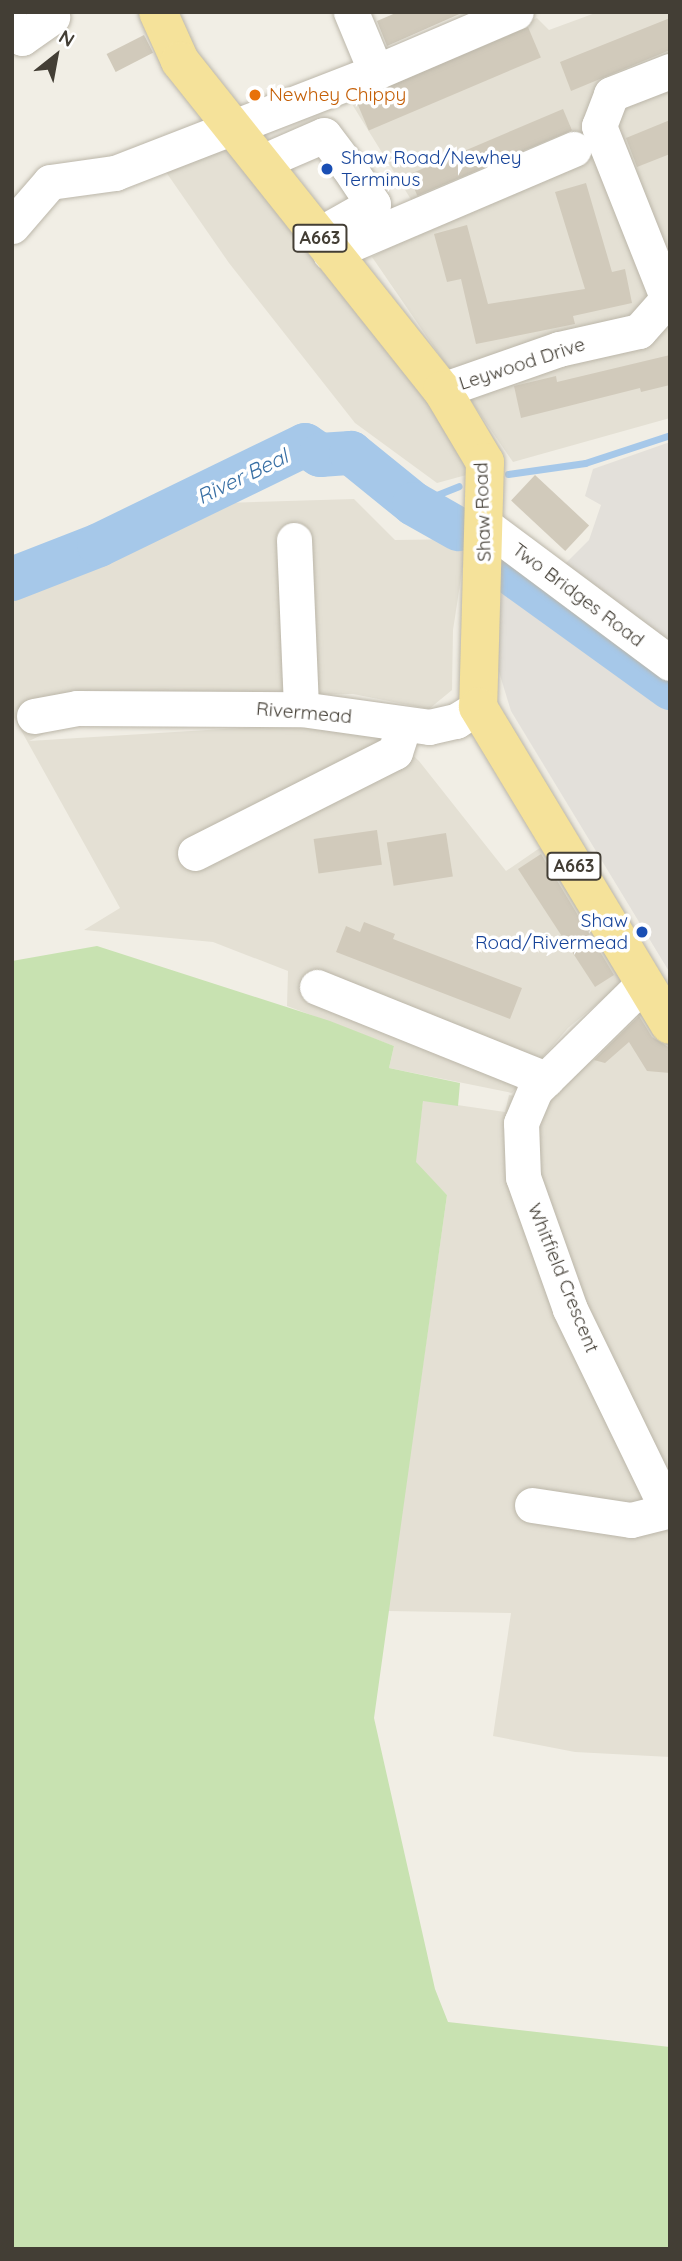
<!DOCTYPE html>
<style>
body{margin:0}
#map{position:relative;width:682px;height:2261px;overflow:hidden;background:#f1eee5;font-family:Quicksand,sans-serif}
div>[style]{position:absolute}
.residential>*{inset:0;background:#e4e0d4}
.industrial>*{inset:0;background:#e3e0da}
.green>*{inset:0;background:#c8e2b1}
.stream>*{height:7px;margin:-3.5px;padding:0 3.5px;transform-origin:3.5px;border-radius:3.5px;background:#a6c8e9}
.river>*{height:44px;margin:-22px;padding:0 22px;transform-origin:22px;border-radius:22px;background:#a6c8e9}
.building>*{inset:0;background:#d1cabb;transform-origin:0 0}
.roads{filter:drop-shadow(0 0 2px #bbb6a9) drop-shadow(0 0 2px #bbb6a9)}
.minor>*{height:35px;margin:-17.5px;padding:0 17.5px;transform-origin:17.5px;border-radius:17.5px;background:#fff}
.major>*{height:38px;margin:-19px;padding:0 19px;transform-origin:19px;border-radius:19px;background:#f5e29a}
.dots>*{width:19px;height:19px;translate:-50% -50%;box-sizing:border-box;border:4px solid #fff;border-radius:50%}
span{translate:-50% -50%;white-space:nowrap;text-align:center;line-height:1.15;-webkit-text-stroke:7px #fff;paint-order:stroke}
.shield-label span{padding:2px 5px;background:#fff;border:2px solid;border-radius:5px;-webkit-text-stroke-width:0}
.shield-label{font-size:18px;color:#433e35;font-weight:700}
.food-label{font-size:19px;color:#c56008}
.left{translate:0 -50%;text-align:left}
.transit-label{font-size:19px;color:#164399}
.right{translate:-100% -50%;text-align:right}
.street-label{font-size:19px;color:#433e35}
.water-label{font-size:21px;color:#386fa4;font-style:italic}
.frame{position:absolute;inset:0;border:14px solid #433e35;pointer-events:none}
.north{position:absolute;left:21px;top:21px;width:70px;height:70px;-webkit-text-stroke:5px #fff;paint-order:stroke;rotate:31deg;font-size:19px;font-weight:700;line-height:28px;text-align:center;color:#433e35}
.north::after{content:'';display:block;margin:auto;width:24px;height:32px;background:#433e35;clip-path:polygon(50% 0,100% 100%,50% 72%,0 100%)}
</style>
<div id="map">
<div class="residential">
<div style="clip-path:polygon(598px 12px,670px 12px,670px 418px,513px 462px,372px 257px,428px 227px,347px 96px,537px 18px,549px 30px)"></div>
<div style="clip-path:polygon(235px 142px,466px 455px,470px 474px,437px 483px,355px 423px,229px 263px,166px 172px)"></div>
<div style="clip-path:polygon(354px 499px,395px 540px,467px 539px,453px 630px,452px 690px,429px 709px,353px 694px,119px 698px,29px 741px,320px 723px,389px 733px,419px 761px,506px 871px,547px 843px,631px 976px,568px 1028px,512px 1093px,389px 1068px,394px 1046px,287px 1006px,288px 971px,213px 942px,84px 930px,120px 908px,12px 714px,12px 593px,224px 503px)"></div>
<div style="clip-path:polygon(641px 998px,670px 1043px,670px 1757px,575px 1752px,493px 1736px,511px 1613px,388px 1611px,447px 1195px,415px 1163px,423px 1100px,505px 1112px,509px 1095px,543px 1101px)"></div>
</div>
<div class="industrial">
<div style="clip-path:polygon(670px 442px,670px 646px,564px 565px,589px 540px,601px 505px,585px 496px,593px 469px)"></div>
<div style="clip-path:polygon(503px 575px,670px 693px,670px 973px,511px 711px,496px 662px)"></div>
</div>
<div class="green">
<div style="clip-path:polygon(97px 946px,330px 1021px,394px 1046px,389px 1068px,460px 1083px,458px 1106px,423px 1101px,416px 1162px,447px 1195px,374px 1718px,435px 1989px,448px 2022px,670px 2047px,670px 2249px,12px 2249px,12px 961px)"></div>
</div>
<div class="stream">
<div style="left:508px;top:474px;width:78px;rotate:-8.1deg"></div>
<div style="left:585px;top:463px;width:89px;rotate:-18.2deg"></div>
<div style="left:414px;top:504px;width:48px;rotate:-21.8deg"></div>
</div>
<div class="river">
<div style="left:508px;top:571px;width:200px;rotate:35.8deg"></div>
<div style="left:12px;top:579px;width:93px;rotate:-21.3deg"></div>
<div style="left:99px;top:545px;width:229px;rotate:-25.9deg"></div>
<div style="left:305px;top:445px;width:18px;rotate:34deg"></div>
<div style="left:320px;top:455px;width:31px;rotate:-4deg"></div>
<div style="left:351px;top:453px;width:81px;rotate:39deg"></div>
<div style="left:414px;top:504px;width:51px;rotate:29.6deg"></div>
</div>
<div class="building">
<div style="clip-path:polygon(398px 12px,464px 12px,387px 46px,377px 21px)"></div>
<div style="clip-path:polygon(670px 18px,670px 50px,571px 91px,560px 62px)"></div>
<div style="left:528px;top:27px;width:33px;height:187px;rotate:67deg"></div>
<div style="left:144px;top:35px;width:20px;height:42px;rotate:63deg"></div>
<div style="left:563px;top:109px;width:23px;height:168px;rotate:67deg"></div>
<div style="clip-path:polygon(670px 120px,670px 154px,637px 167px,626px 138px)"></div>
<div style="clip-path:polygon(586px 183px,612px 272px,625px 269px,632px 303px,573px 316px,575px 324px,476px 344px,461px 279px,447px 282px,434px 234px,467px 225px,488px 304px,585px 289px,555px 192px)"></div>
<div style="clip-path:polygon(670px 355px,670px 385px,641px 392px,640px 388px,521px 418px,514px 386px,556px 376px,557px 382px)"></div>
<div style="left:535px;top:475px;width:74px;height:35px;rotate:43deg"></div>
<div style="left:377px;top:830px;width:35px;height:64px;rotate:82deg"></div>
<div style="left:446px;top:833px;width:44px;height:60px;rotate:81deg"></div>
<div style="clip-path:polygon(541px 854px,614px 975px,595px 987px,518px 869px)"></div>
<div style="clip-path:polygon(364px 922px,395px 934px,393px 939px,522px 988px,510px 1019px,336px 952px,346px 926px,360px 932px)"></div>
<div style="clip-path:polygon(639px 1016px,652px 1037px,670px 1048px,670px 1073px,647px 1071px,629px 1042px,605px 1063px,594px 1060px)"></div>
</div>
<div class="roads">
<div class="minor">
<div style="left:351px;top:12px;width:65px;rotate:67.4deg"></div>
<div style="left:12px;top:24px;width:17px;rotate:54deg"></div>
<div style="left:22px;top:38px;width:37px;rotate:-35deg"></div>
<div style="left:264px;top:161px;width:65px;rotate:-23.4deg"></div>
<div style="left:324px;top:135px;width:41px;rotate:52.9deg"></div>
<div style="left:349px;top:168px;width:43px;rotate:56.3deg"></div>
<div style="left:373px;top:204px;width:63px;rotate:150.6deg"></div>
<div style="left:12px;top:226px;width:58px;rotate:-49.2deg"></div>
<div style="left:50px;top:182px;width:66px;rotate:-7.9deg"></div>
<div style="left:115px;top:173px;width:280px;rotate:-21.2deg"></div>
<div style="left:376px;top:72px;width:152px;rotate:-23.2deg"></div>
<div style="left:330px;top:253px;width:265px;rotate:-23.1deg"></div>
<div style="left:667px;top:297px;width:184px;rotate:-111.7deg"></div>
<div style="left:599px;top:126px;width:34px;rotate:-69deg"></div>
<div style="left:611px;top:94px;width:63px;rotate:-21.3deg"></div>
<div style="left:442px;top:390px;width:124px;rotate:-19.3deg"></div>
<div style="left:559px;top:349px;width:82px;rotate:-12.7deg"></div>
<div style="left:639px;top:331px;width:47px;rotate:-48.5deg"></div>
<div style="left:486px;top:526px;width:229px;rotate:36.7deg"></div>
<div style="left:294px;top:540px;width:169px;rotate:87.6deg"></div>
<div style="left:34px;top:716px;width:44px;rotate:-10.5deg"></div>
<div style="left:77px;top:708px;width:224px;rotate:0.3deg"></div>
<div style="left:301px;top:709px;width:129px;rotate:8deg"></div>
<div style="left:429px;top:727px;width:28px;rotate:-13deg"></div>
<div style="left:456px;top:721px;width:26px;rotate:-32deg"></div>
<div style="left:195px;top:853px;width:224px;rotate:-26.8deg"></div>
<div style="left:395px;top:752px;width:29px;rotate:-72deg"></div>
<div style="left:317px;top:987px;width:247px;rotate:21.9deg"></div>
<div style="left:532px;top:1505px;width:100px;rotate:8.6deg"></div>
<div style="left:631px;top:1520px;width:38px;rotate:-14deg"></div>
<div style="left:668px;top:1511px;width:225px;rotate:-115.9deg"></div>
<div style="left:570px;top:1309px;width:140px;rotate:-109.6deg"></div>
<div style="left:523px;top:1177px;width:54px;rotate:-92.1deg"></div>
<div style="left:521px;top:1123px;width:36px;rotate:-67deg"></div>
<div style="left:535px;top:1090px;width:153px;rotate:-44.5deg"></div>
</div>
<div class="major">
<div style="left:158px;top:12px;width:54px;rotate:65.8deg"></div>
<div style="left:180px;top:61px;width:421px;rotate:51.5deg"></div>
<div style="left:442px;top:390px;width:84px;rotate:59.2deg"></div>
<div style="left:485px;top:462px;width:245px;rotate:91.6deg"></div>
<div style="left:478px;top:707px;width:371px;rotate:58.9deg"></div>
</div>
</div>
<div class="dots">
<div style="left:255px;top:95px;background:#e8710a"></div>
<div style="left:327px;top:169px;background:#1a4fb4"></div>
<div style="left:642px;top:932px;background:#1a4fb4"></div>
</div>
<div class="shield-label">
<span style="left:320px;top:238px">A663</span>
<span style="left:574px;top:866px">A663</span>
</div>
<div class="food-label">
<span class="left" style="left:269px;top:95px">Newhey Chippy</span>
</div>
<div class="transit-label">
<span class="left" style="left:341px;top:169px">Shaw Road/Newhey<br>Terminus</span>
<span class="right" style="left:628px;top:932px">Shaw<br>Road/Rivermead</span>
</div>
<div class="street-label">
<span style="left:522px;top:364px;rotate:-18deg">Leywood Drive</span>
<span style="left:483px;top:512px;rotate:-92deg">Shaw Road</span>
<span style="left:578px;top:595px;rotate:37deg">Two Bridges Road</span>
<span style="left:304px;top:713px;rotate:5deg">Rivermead</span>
<span style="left:563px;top:1278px;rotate:68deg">Whitfield Crescent</span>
</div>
<div class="water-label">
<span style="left:242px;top:476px;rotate:-26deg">River Beal</span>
</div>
<div class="frame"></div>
<div class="north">N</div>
</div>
